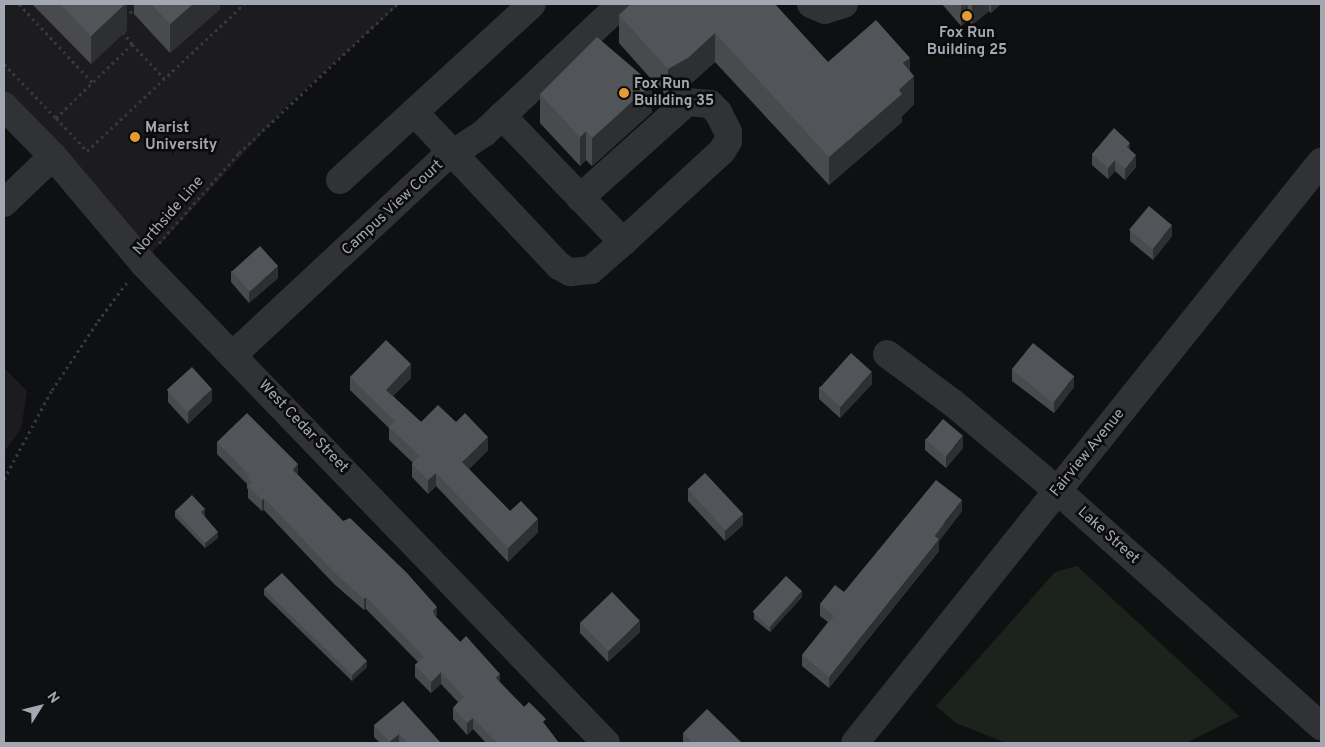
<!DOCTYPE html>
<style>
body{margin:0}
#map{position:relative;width:1325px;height:747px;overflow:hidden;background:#0f1011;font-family:Overpass,sans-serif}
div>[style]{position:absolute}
.built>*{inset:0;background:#1c1c1e}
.green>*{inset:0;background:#1c231d}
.path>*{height:3px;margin-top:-1.5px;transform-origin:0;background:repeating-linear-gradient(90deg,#37393c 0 2.5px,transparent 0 6.5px)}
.minor>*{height:28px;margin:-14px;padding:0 14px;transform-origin:14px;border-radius:14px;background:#313235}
.wall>*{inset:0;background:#484a4e}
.shaded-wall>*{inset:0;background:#2d2f31}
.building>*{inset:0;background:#515459;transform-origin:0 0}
.dots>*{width:14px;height:14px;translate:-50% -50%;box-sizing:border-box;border:2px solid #0b0b0c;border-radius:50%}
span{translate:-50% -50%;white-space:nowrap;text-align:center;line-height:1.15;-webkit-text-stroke:5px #0b0b0c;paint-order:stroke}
.poi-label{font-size:15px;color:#a2a7b1;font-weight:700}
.left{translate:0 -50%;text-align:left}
.street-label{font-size:15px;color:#a2a7b1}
.frame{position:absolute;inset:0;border:5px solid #a2a7b1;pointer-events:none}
.north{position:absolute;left:15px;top:682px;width:50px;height:50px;-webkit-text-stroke:4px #0b0b0c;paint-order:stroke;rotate:54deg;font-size:14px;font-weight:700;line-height:20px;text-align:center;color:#a2a7b1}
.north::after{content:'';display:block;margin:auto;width:18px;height:22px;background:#a2a7b1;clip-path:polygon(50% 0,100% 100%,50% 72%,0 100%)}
</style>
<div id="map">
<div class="built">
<div style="clip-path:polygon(4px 4px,400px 4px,290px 103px,139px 267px,4px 127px)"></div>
<div style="clip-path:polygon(4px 368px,27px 391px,21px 429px,4px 452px)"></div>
</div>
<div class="green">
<div style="clip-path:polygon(1077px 566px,1239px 716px,1240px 716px,1186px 743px,1006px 743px,956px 723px,936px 706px,1055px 572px)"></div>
</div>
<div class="path">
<div style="left:19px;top:4px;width:108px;rotate:46.9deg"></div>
<div style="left:125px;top:17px;width:20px;rotate:-41deg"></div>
<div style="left:132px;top:44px;width:47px;rotate:46.7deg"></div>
<div style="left:4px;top:64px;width:75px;rotate:46.1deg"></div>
<div style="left:56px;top:118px;width:106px;rotate:-44.2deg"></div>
<div style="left:132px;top:44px;width:17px;rotate:-126deg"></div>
<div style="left:56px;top:118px;width:45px;rotate:46.8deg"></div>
<div style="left:87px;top:151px;width:215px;rotate:-43.1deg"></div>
<div style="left:159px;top:243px;width:120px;rotate:-48.4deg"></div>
<div style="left:239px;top:153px;width:217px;rotate:-43.3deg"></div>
<div style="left:4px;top:479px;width:101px;rotate:-61.7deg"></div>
<div style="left:52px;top:390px;width:83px;rotate:-56.3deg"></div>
<div style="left:98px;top:321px;width:50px;rotate:-53.1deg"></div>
</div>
<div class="minor">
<div style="left:811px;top:4px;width:15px;rotate:23deg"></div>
<div style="left:825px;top:10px;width:20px;rotate:-18deg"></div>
<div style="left:4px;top:106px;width:70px;rotate:45.6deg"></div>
<div style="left:53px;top:156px;width:140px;rotate:49.9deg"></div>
<div style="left:143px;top:263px;width:667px;rotate:46.03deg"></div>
<div style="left:414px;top:112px;width:212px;rotate:46.7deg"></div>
<div style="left:559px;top:266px;width:13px;rotate:29deg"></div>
<div style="left:570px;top:272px;width:21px;rotate:-5deg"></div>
<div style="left:591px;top:270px;width:43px;rotate:-41.2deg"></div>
<div style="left:623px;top:242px;width:175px;rotate:-133.8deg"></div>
<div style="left:340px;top:180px;width:260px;rotate:-42.5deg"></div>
<div style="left:580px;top:198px;width:144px;rotate:-41.9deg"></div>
<div style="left:687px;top:102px;width:23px;rotate:5deg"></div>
<div style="left:710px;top:104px;width:11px;rotate:45deg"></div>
<div style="left:718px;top:112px;width:22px;rotate:63deg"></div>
<div style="left:728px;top:132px;width:9px;rotate:90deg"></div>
<div style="left:728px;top:141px;width:12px;rotate:121deg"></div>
<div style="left:722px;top:151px;width:134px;rotate:137.4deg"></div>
<div style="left:4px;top:203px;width:68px;rotate:-43.8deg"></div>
<div style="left:887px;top:354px;width:82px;rotate:36.6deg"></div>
<div style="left:953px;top:403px;width:137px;rotate:40deg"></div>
<div style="left:1058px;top:491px;width:353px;rotate:41.8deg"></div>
<div style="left:233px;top:355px;width:283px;rotate:-43deg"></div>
<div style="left:440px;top:162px;width:53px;rotate:-33.4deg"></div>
<div style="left:484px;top:133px;width:188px;rotate:-43.3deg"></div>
<div style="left:855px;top:743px;width:745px;rotate:-51.27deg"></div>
</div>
<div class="wall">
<div style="clip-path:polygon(32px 4px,127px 4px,127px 30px,91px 64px)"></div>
<div style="clip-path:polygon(134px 4px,220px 4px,220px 9px,170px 53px,134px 14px)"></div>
<div style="clip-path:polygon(631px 4px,828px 62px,910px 70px,914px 104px,902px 116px,902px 122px,829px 185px,715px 62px,688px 86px,668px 98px,619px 43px,619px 15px)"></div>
<div style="clip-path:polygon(942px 4px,1001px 4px,991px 13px,989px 11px,972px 25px,968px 20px,961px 26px)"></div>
<div style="clip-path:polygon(540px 94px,652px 112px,592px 166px,586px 160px,580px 166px,540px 123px)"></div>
<div style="clip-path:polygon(1130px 150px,1136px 167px,1125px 180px,1115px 171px,1108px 179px,1092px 165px,1092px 154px)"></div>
<div style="clip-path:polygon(1130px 230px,1172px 236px,1153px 260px,1130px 241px)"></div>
<div style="clip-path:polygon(231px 271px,278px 278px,249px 303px,231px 282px)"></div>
<div style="clip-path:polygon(1012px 370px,1074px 387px,1054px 413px,1012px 381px)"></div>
<div style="clip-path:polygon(350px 377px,411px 378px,393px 396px,421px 422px,488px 450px,469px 469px,510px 511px,538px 532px,508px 562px,436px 486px,428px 494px,412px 477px,412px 464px,413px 463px,389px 440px,389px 428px,350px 390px)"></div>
<div style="clip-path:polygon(872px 384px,840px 418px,819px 399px,819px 387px)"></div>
<div style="clip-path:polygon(168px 391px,212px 401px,188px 424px,168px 402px)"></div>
<div style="clip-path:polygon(925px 439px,963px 448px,946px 468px,925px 450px)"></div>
<div style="clip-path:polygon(217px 442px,298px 475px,524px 707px,546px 726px,559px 743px,486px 743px,473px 729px,467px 735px,453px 719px,453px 708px,458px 702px,441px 684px,431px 693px,415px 677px,415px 665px,418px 662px,366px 609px,364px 610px,334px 584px,264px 510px,262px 511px,248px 498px,248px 490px,247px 488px,247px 484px,217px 454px)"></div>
<div style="clip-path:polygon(688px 490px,743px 525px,725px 541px,688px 501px)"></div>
<div style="clip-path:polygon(175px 511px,205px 515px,204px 516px,218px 538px,205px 548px,175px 517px)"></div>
<div style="clip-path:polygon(962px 511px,939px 541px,939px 551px,829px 688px,802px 666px,802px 655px,828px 622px,820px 616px,820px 604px,844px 592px)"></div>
<div style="clip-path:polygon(264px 589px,367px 667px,352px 681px,264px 595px)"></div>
<div style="clip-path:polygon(802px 597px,770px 632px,754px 619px,754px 613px)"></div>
<div style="clip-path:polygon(580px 622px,640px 632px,608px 662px,580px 633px)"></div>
<div style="clip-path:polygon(374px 725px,441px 743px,380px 743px,374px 737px)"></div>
<div style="clip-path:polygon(683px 733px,742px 743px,683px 743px)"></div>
</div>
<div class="shaded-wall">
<div style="clip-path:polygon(125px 4px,127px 4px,127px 30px,91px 64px,91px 36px)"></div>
<div style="clip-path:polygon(193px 4px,220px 4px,220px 9px,170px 53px,170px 24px)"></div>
<div style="clip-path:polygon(961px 4px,968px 4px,968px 20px,961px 26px)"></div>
<div style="clip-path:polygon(972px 4px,989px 4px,989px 11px,972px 25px)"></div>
<div style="clip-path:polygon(991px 4px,1001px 4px,991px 13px)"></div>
<div style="clip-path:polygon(715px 33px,715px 62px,688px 86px,668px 98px,668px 69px)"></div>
<div style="clip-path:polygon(910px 58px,910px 80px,914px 76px,914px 104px,902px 116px,902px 122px,829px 185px,829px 157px,899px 90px,903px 63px)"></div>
<div style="clip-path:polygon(652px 84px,652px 112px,592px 166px,592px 138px)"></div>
<div style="clip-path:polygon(586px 131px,586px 160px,580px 166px,580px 137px)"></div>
<div style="clip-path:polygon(1130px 143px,1130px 155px,1127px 147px)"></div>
<div style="clip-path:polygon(1136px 155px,1136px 167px,1125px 180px,1125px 169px)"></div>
<div style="clip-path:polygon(1115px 160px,1115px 171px,1108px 179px,1108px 168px)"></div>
<div style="clip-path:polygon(1172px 225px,1172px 236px,1153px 260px,1153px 249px)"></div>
<div style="clip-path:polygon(278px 266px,278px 278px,249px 303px,249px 291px)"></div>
<div style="clip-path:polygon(411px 364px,411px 378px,386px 403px,386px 390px)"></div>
<div style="clip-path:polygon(872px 372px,872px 384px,840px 418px,840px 407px)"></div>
<div style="clip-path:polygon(1074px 376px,1074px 387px,1054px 413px,1054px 402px)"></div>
<div style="clip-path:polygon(212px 389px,212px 401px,188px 424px,188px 412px)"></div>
<div style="clip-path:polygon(963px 436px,963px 448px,946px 468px,946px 456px)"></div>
<div style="clip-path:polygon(488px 437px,488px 450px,462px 476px,462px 462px)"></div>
<div style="clip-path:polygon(298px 464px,298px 476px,293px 470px)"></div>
<div style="clip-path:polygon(436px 473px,436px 486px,428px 494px,428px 480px)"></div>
<div style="clip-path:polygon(264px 498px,264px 510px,262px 511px,262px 500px)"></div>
<div style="clip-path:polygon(962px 500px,962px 511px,939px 541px,939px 551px,829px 688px,829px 677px)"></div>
<div style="clip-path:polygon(205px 509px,205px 515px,201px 518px,201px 512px)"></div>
<div style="clip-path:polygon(743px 514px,743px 525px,725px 541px,725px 530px)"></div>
<div style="clip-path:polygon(538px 519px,538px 532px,508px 562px,508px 548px)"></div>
<div style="clip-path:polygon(218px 532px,218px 538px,205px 548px,205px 543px)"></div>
<div style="clip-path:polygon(802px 591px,802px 597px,770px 632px,770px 627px)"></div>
<div style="clip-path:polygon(366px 597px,366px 609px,364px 610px,364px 599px)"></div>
<div style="clip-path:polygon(437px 607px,437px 618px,433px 622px,433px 611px)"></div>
<div style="clip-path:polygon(640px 621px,640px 632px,608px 662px,608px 651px)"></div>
<div style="clip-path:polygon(367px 661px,367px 667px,352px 681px,352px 675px)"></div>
<div style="clip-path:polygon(441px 672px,441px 684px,431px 693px,431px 682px)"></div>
<div style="clip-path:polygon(500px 674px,500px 685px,496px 678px)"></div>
<div style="clip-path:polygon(473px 718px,473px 729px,467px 735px,467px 723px)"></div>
<div style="clip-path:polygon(399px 734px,399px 743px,389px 743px,389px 742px)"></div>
</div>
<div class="building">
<div style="clip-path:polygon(60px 4px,125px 4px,91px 36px)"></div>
<div style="clip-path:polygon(151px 4px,193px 4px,170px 24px)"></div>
<div style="clip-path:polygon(631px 4px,775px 4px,828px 62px,876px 20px,910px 58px,903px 63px,914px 76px,899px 90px,902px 94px,829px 157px,715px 33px,688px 58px,668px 69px,619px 15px)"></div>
<div style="clip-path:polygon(597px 37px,652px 84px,592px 138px,586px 131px,580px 137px,540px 94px)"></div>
<div style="clip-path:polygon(1114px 128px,1130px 143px,1127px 147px,1136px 155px,1125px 169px,1115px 160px,1108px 168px,1092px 154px)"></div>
<div style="left:1149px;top:206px;width:30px;height:31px;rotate:40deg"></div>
<div style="left:260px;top:246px;width:27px;height:38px;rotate:48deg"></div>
<div style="clip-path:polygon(386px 340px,411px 364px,386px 390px,421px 422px,438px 405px,456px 422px,465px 413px,488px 437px,462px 462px,510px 511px,521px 501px,538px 519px,508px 548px,436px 473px,428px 480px,412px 464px,420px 456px,389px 427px,395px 421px,350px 377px)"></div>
<div style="left:1033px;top:343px;width:53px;height:34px;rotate:39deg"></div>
<div style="left:851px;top:353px;width:28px;height:47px;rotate:42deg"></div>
<div style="left:192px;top:367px;width:30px;height:34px;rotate:48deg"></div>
<div style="clip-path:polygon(247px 413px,298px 464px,293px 470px,343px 521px,350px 518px,407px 573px,437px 607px,433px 611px,435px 616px,460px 642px,466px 636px,500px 674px,496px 678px,524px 707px,529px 702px,546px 719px,543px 722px,559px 743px,526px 743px,525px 742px,524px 743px,497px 743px,473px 718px,467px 723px,453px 708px,464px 697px,441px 672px,431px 682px,415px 665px,424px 657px,366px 597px,364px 599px,334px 572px,264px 498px,262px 500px,248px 486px,252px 482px,247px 477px,249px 475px,217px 442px)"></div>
<div style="left:943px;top:419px;width:26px;height:27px;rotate:40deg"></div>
<div style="left:705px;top:473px;width:56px;height:24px;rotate:47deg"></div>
<div style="clip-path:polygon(936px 480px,962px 500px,934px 536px,939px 539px,829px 677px,802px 655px,834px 616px,820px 604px,835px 585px,844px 592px)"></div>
<div style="clip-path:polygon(192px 495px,205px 509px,201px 512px,218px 532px,205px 543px,175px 511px)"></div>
<div style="clip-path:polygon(282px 573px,367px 661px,352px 675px,264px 589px)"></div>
<div style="left:786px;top:576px;width:22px;height:49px;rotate:43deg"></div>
<div style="left:612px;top:592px;width:40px;height:44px;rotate:46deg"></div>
<div style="clip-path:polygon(403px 701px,441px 743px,408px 743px,399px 734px,389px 742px,374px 725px)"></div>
<div style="clip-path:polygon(707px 709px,742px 743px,693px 743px,683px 733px)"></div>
</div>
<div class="dots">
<div style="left:967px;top:16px;background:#e49b34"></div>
<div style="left:624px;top:93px;background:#e49b34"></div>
<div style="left:135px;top:137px;background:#e49b34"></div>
</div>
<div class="poi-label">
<span style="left:967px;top:42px">Fox Run<br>Building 25</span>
<span class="left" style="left:634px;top:93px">Fox Run<br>Building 35</span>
<span class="left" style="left:145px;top:137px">Marist<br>University</span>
</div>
<div class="street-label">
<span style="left:393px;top:208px;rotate:-43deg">Campus View Court</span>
<span style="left:169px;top:216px;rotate:-49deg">Northside Line</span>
<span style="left:303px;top:427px;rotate:46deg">West Cedar Street</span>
<span style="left:1088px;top:453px;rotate:-51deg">Fairview Avenue</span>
<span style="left:1108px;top:536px;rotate:42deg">Lake Street</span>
</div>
<div class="frame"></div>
<div class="north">N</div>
</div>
